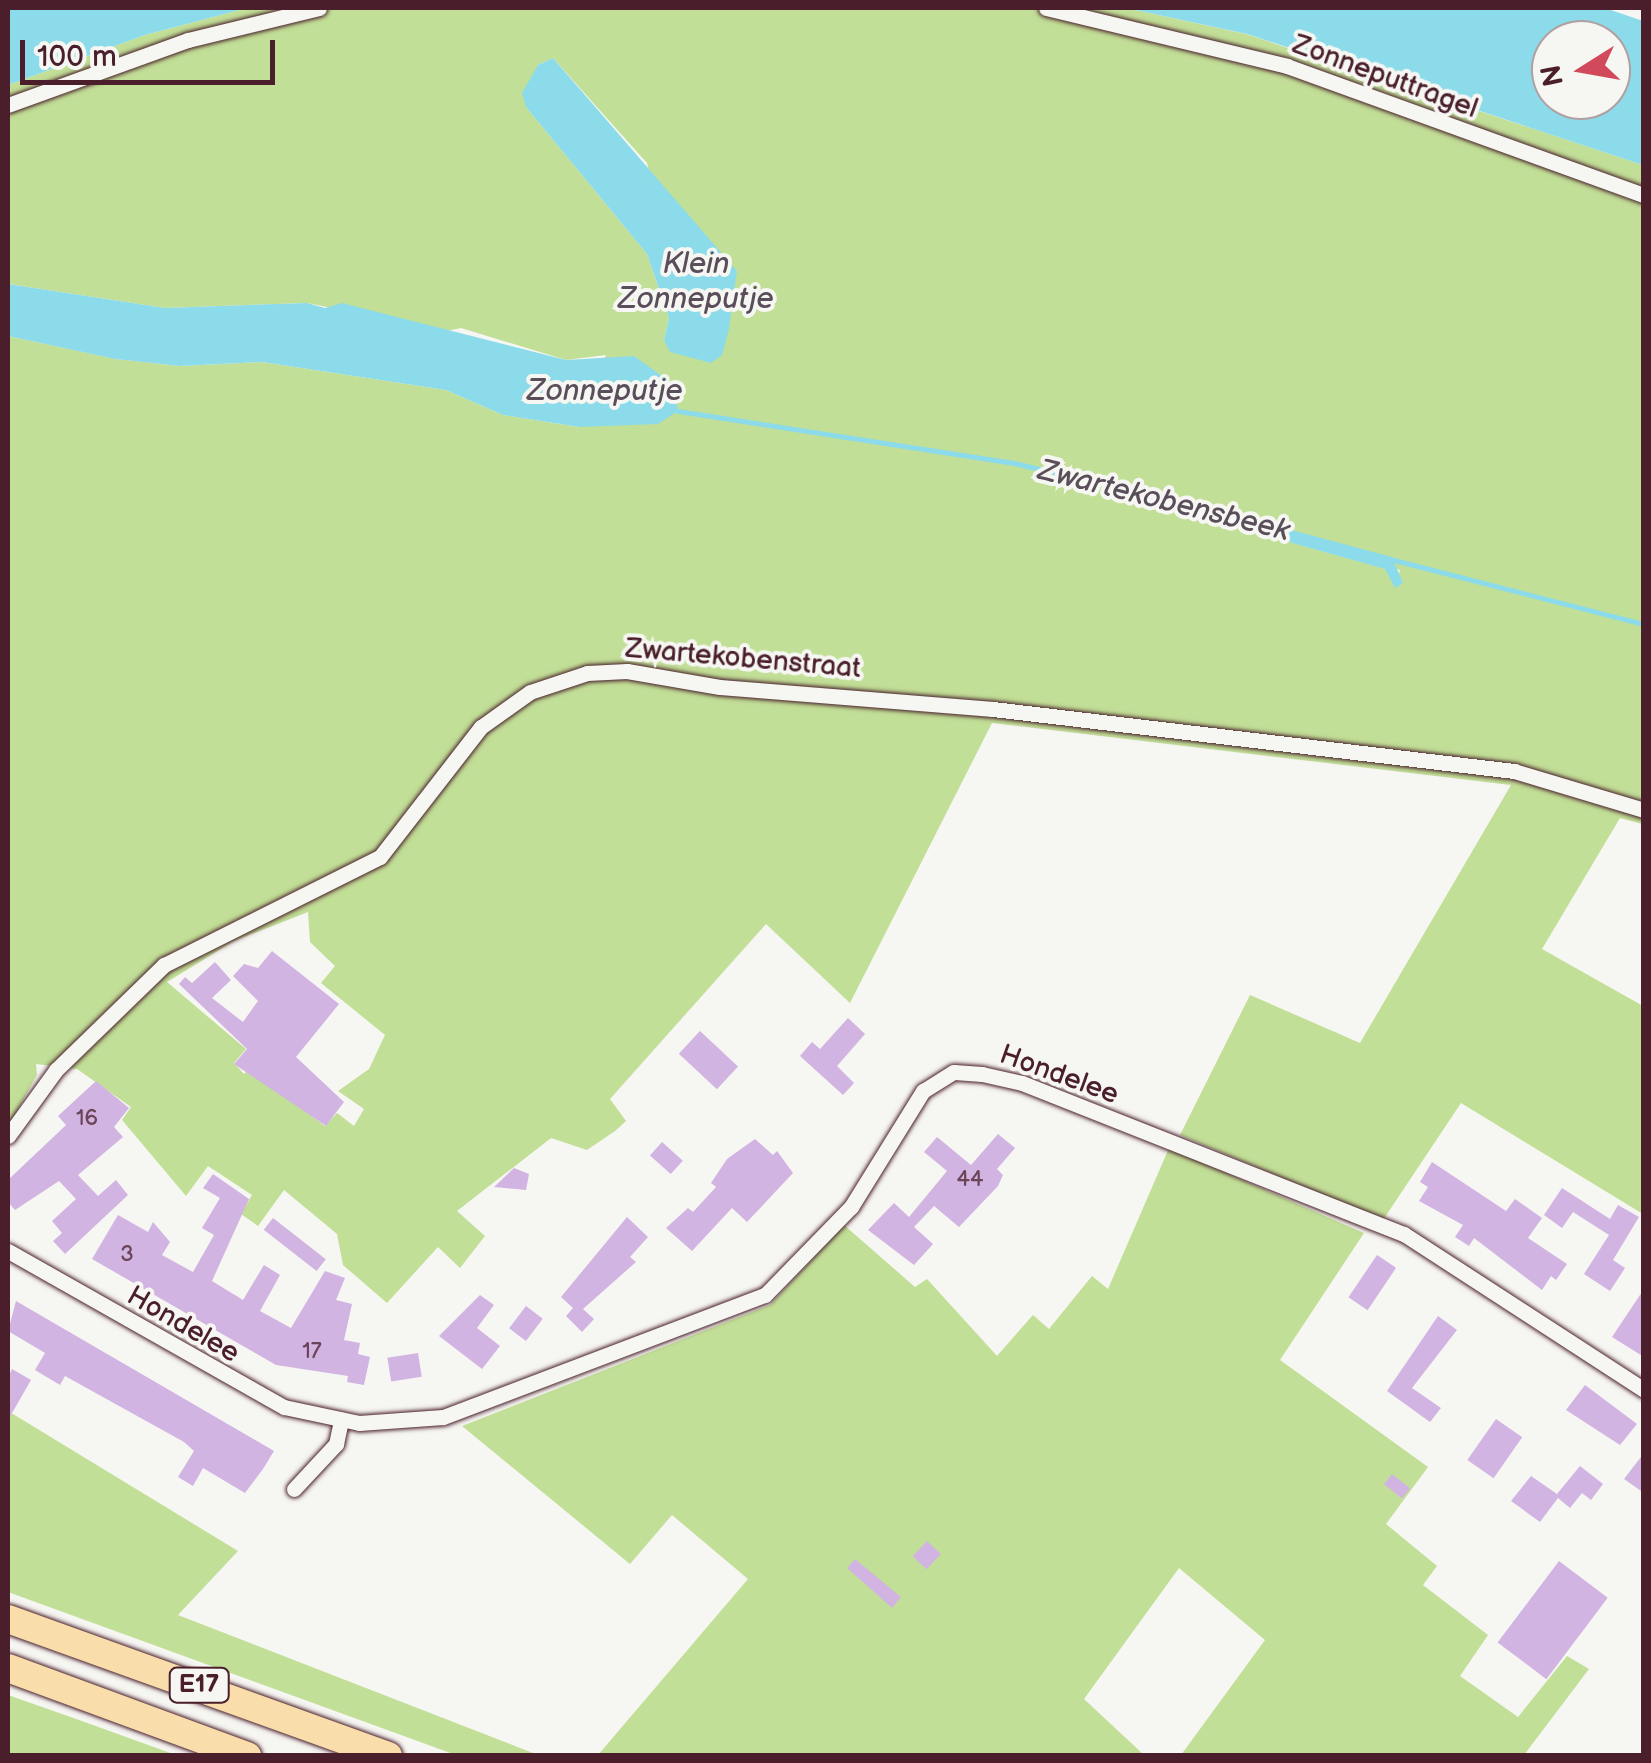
<!DOCTYPE html>
<style>
body{margin:0}
#map{position:relative;width:1651px;height:1763px;overflow:hidden;background:#f6f6f2;font-family:"Balsamiq Sans",sans-serif}
div>[style]{position:absolute}
.green>*{inset:0;background:#c2df97}
.water>*{inset:0;background:#8cdbea}
.stream>*{height:5px;margin:-2.5px;padding:0 2.5px;transform-origin:2.5px;border-radius:2.5px;background:#8cdbea}
.building>*{inset:0;background:#d2b4e2;transform-origin:0 0}
.roads{filter:drop-shadow(0 0 2px #4a1f2b) drop-shadow(0 0 2px #4a1f2b)}
.street>*{height:15px;margin:-7.5px;padding:0 7.5px;transform-origin:7.5px;border-radius:7.5px;background:#f6f6f2}
.highway>*{height:28px;margin:-14px;padding:0 14px;transform-origin:14px;border-radius:14px;background:#f9ddab}
span{translate:-50% -50%;white-space:nowrap;text-align:center;line-height:1.15;-webkit-text-stroke:8px #f6f6f2;paint-order:stroke}
.number-label{font-size:22px;color:#6c4459}
.number-label span{-webkit-text-stroke-width:0}
.shield-label span{padding:2px 8px;background:#f6f6f2;border:2px solid;border-radius:8px;-webkit-text-stroke-width:0}
.shield-label{font-size:25px;color:#4a1f2b;font-weight:700}
.street-label{font-size:28px;color:#4a1f2b}
.water-label{font-size:30px;color:#5a4e5b;font-style:italic}
.frame{position:absolute;inset:0;border:10px solid #4a1f2b;pointer-events:none}
.north{position:absolute;left:1531px;top:20px;width:100px;height:100px;box-sizing:border-box;background:#f6f6f2;border:2px solid #b1a0a2;border-radius:50%;rotate:259deg;font-size:28px;font-weight:700;line-height:40px;text-align:center;color:#4a1f2b}
.north::after{content:'';display:block;margin:auto;width:35px;height:45px;background:#d1495b;clip-path:polygon(50% 0,100% 100%,50% 72%,0 100%)}
.scale{position:absolute;left:20px;top:40px;width:255px;height:45px;box-sizing:border-box;border:5px solid #4a1f2b;border-top:0;padding-left:12px;font-size:30px;line-height:35px;white-space:nowrap;color:#4a1f2b;-webkit-text-stroke:8px #f6f6f2;paint-order:stroke}
</style>
<div id="map">
<div class="green">
<div style="clip-path:polygon(evenodd,247px 8px,1126px 8px,1246px 34px,1643px 165px,1643px 824px,1620px 818px,1542px 949px,1643px 1006px,1643px 1214px,1461px 1103px,1383px 1220px,1180px 1135px,1250px 995px,1360px 1043px,1511px 785px,992px 723px,850px 1003px,766px 924px,610px 1099px,626px 1121px,615px 1131px,587px 1150px,551px 1138px,457px 1211px,485px 1236px,460px 1268px,438px 1247px,387px 1303px,343px 1265px,337px 1234px,284px 1190px,258px 1226px,241px 1214px,252px 1195px,208px 1166px,186px 1196px,122px 1120px,131px 1107px,77px 1069px,36px 1064px,37px 1075px,8px 1127px,8px 336px,116px 359px,180px 366px,262px 362px,446px 390px,503px 415px,579px 427px,606px 355px,566px 360px,461px 328px,447px 331px,307px 303px,165px 308px,8px 284px,8px 85px,145px 35px,247px 8px,553px 58px,647px 163px,688px 354px,664px 340px,669px 318px,647px 254px,526px 107px,538px 65px,553px 58px,247px 8px,1133px 498px,1400px 570px,1395px 587px,1386px 569px,1133px 498px,247px 8px,308px 912px,310px 942px,335px 966px,321px 983px,385px 1035px,369px 1069px,338px 1091px,364px 1109px,354px 1126px,337px 1113px,325px 1126px,249px 1069px,244px 1074px,234px 1063px,246px 1049px,167px 982px,234px 941px,308px 912px)"></div>
<div style="clip-path:polygon(1169px 1148px,1364px 1233px,1280px 1360px,1428px 1467px,1386px 1524px,1437px 1566px,1423px 1585px,1488px 1635px,1460px 1676px,1518px 1717px,1567px 1656px,1589px 1669px,1524px 1755px,1181px 1755px,1265px 1640px,1179px 1568px,1084px 1699px,1144px 1755px,598px 1755px,748px 1579px,672px 1515px,630px 1564px,462px 1426px,770px 1305px,844px 1225px,915px 1287px,927px 1279px,997px 1356px,1033px 1315px,1049px 1329px,1092px 1276px,1108px 1289px)"></div>
<div style="clip-path:polygon(8px 1411px,238px 1551px,178px 1615px,538px 1755px,456px 1755px,8px 1592px)"></div>
<div style="clip-path:polygon(8px 1695px,79px 1720px,176px 1755px,8px 1755px)"></div>
</div>
<div class="water">
<div style="clip-path:polygon(8px 8px,247px 8px,145px 35px,8px 85px)"></div>
<div style="clip-path:polygon(evenodd,1126px 8px,1605px 8px,1643px 21px,1643px 165px,1247px 34px,1126px 8px,1551px 40px,1611px 40px,1611px 100px,1551px 100px,1551px 40px)"></div>
<div style="clip-path:polygon(553px 58px,737px 271px,729px 329px,722px 355px,711px 363px,670px 352px,664px 340px,669px 318px,647px 254px,526px 107px,522px 93px,538px 65px)"></div>
<div style="clip-path:polygon(8px 284px,165px 308px,307px 303px,325px 308px,342px 303px,566px 360px,634px 356px,673px 384px,678px 411px,658px 424px,579px 427px,503px 415px,446px 390px,262px 362px,180px 366px,115px 359px,8px 336px)"></div>
<div style="clip-path:polygon(1134px 488px,1392px 557px,1403px 583px,1395px 588px,1385px 569px,1132px 498px)"></div>
</div>
<div class="stream">
<div style="left:678px;top:411px;width:340px;rotate:8.8deg"></div>
<div style="left:1014px;top:463px;width:127px;rotate:13.2deg"></div>
<div style="left:1390px;top:559px;width:262px;rotate:14.4deg"></div>
</div>
<div class="building">
<div style="clip-path:polygon(272px 951px,339px 1004px,296px 1057px,344px 1102px,326px 1126px,234px 1064px,247px 1049px,179px 984px,185px 977px,192px 983px,215px 962px,231px 980px,212px 998px,243px 1022px,258px 1001px,233px 976px,244px 964px,258px 968px)"></div>
<div style="clip-path:polygon(848px 1018px,865px 1034px,837px 1066px,854px 1083px,843px 1095px,800px 1056px,812px 1042px,820px 1049px)"></div>
<div style="left:700px;top:1031px;width:52px;height:31px;rotate:43deg"></div>
<div style="clip-path:polygon(96px 1081px,129px 1108px,114px 1127px,123px 1137px,78px 1175px,98px 1196px,116px 1180px,128px 1195px,65px 1254px,53px 1241px,62px 1233px,52px 1221px,76px 1199px,59px 1181px,15px 1210px,8px 1202px,8px 1180px,66px 1125px,58px 1116px)"></div>
<div style="clip-path:polygon(998px 1134px,1015px 1148px,997px 1169px,1003px 1175px,998px 1186px,959px 1227px,934px 1206px,914px 1227px,933px 1244px,914px 1265px,868px 1230px,894px 1203px,909px 1217px,947px 1171px,924px 1152px,937px 1137px,971px 1165px)"></div>
<div style="clip-path:polygon(755px 1139px,773px 1155px,777px 1151px,793px 1173px,747px 1222px,732px 1208px,692px 1251px,666px 1228px,688px 1208px,693px 1212px,716px 1187px,711px 1183px,727px 1159px)"></div>
<div style="left:662px;top:1142px;width:28px;height:18px;rotate:42deg"></div>
<div style="clip-path:polygon(1432px 1162px,1506px 1211px,1515px 1199px,1542px 1218px,1528px 1238px,1567px 1264px,1556px 1280px,1551px 1276px,1542px 1290px,1474px 1238px,1469px 1246px,1455px 1237px,1463px 1225px,1419px 1201px,1428px 1187px,1420px 1182px)"></div>
<div style="clip-path:polygon(514px 1168px,529px 1174px,526px 1190px,494px 1187px)"></div>
<div style="clip-path:polygon(213px 1174px,249px 1199px,212px 1281px,243px 1300px,264px 1265px,280px 1275px,260px 1311px,291px 1328px,325px 1271px,345px 1278px,336px 1300px,352px 1304px,344px 1340px,360px 1343px,358px 1354px,370px 1357px,364px 1385px,347px 1382px,348px 1376px,276px 1365px,92px 1259px,118px 1215px,148px 1232px,153px 1222px,170px 1242px,162px 1255px,193px 1272px,214px 1235px,202px 1228px,220px 1198px,203px 1188px)"></div>
<div style="clip-path:polygon(1562px 1188px,1610px 1219px,1618px 1205px,1639px 1217px,1613px 1260px,1625px 1268px,1610px 1291px,1584px 1274px,1609px 1235px,1573px 1212px,1562px 1228px,1544px 1215px)"></div>
<div style="clip-path:polygon(627px 1217px,648px 1237px,630px 1257px,636px 1262px,583px 1309px,594px 1319px,582px 1332px,566px 1316px,573px 1308px,561px 1297px)"></div>
<div style="left:273px;top:1218px;width:67px;height:15px;rotate:38deg"></div>
<div style="left:1377px;top:1255px;width:23px;height:51px;rotate:34deg"></div>
<div style="clip-path:polygon(1644px 1289px,1644px 1357px,1612px 1337px)"></div>
<div style="clip-path:polygon(480px 1295px,494px 1305px,477px 1328px,500px 1346px,482px 1369px,439px 1336px)"></div>
<div style="clip-path:polygon(16px 1301px,274px 1451px,263px 1469px,245px 1493px,203px 1468px,193px 1486px,178px 1477px,194px 1451px,184px 1442px,65px 1376px,60px 1385px,35px 1370px,45px 1353px,8px 1331px)"></div>
<div style="left:526px;top:1306px;width:21px;height:28px;rotate:37deg"></div>
<div style="clip-path:polygon(1438px 1316px,1457px 1330px,1412px 1388px,1441px 1408px,1430px 1422px,1387px 1391px)"></div>
<div style="left:418px;top:1353px;width:24px;height:31px;rotate:81deg"></div>
<div style="clip-path:polygon(12px 1369px,31px 1380px,8px 1420px,8px 1377px)"></div>
<div style="clip-path:polygon(1585px 1385px,1637px 1424px,1620px 1445px,1566px 1410px)"></div>
<div style="left:1496px;top:1419px;width:32px;height:50px;rotate:35deg"></div>
<div style="clip-path:polygon(1644px 1453px,1644px 1493px,1624px 1479px)"></div>
<div style="clip-path:polygon(1580px 1466px,1603px 1484px,1591px 1500px,1582px 1493px,1570px 1508px,1558px 1498px,1540px 1522px,1511px 1501px,1531px 1476px,1557px 1494px)"></div>
<div style="left:1392px;top:1474px;width:23px;height:13px;rotate:38deg"></div>
<div style="left:927px;top:1541px;width:19px;height:21px;rotate:43deg"></div>
<div style="clip-path:polygon(855px 1559px,901px 1597px,892px 1608px,847px 1568px)"></div>
<div style="left:1559px;top:1561px;width:61px;height:102px;rotate:37deg"></div>
</div>
<div class="roads">
<div class="street">
<div style="left:1046px;top:8px;width:248px;rotate:13.5deg"></div>
<div style="left:1287px;top:66px;width:380px;rotate:19.9deg"></div>
<div style="left:8px;top:105px;width:191px;rotate:-19.9deg"></div>
<div style="left:188px;top:40px;width:135px;rotate:-13.7deg"></div>
<div style="left:8px;top:1136px;width:82px;rotate:-54deg"></div>
<div style="left:56px;top:1070px;width:151px;rotate:-44.2deg"></div>
<div style="left:164px;top:965px;width:241px;rotate:-26.6deg"></div>
<div style="left:380px;top:857px;width:165px;rotate:-52.2deg"></div>
<div style="left:481px;top:727px;width:60px;rotate:-35.5deg"></div>
<div style="left:530px;top:692px;width:60px;rotate:-18.4deg"></div>
<div style="left:587px;top:673px;width:40px;rotate:-2.9deg"></div>
<div style="left:627px;top:671px;width:94px;rotate:9.8deg"></div>
<div style="left:720px;top:687px;width:274px;rotate:4.6deg"></div>
<div style="left:993px;top:709px;width:525px;rotate:6.79deg"></div>
<div style="left:1514px;top:771px;width:136px;rotate:16.7deg"></div>
<div style="left:8px;top:1251px;width:317px;rotate:29.5deg"></div>
<div style="left:284px;top:1407px;width:77px;rotate:12deg"></div>
<div style="left:359px;top:1423px;width:84px;rotate:-4.1deg"></div>
<div style="left:443px;top:1417px;width:344px;rotate:-20.8deg"></div>
<div style="left:765px;top:1295px;width:123px;rotate:-45.7deg"></div>
<div style="left:851px;top:1207px;width:137px;rotate:-58.2deg"></div>
<div style="left:923px;top:1091px;width:36px;rotate:-32deg"></div>
<div style="left:954px;top:1072px;width:28px;rotate:4deg"></div>
<div style="left:982px;top:1074px;width:41px;rotate:12.7deg"></div>
<div style="left:1022px;top:1083px;width:411px;rotate:21.6deg"></div>
<div style="left:1404px;top:1234px;width:286px;rotate:33deg"></div>
<div style="left:294px;top:1489px;width:62px;rotate:-47deg"></div>
<div style="left:336px;top:1444px;width:25px;rotate:-78deg"></div>
</div>
<div class="highway">
<div style="left:8px;top:1619px;width:404px;rotate:19.8deg"></div>
<div style="left:8px;top:1668px;width:255px;rotate:20.2deg"></div>
</div>
</div>
<div class="number-label">
<span style="left:87px;top:1119px">16</span>
<span style="left:970px;top:1180px">44</span>
<span style="left:127px;top:1255px">3</span>
<span style="left:312px;top:1352px">17</span>
</div>
<div class="shield-label">
<span style="left:199px;top:1685px">E17</span>
</div>
<div class="street-label">
<span style="left:1385px;top:77px;rotate:20deg">Zonneputtragel</span>
<span style="left:743px;top:659px;rotate:5deg">Zwartekobenstraat</span>
<span style="left:1059px;top:1075px;rotate:20deg">Hondelee</span>
<span style="left:183px;top:1325px;rotate:30deg">Hondelee</span>
</div>
<div class="water-label">
<span style="left:696px;top:281px">Klein<br>Zonneputje</span>
<span style="left:605px;top:391px">Zonneputje</span>
<span style="left:1164px;top:501px;rotate:14deg">Zwartekobensbeek</span>
</div>
<div class="frame"></div>
<div class="north">N</div>
<div class="scale">100 m</div>
</div>
